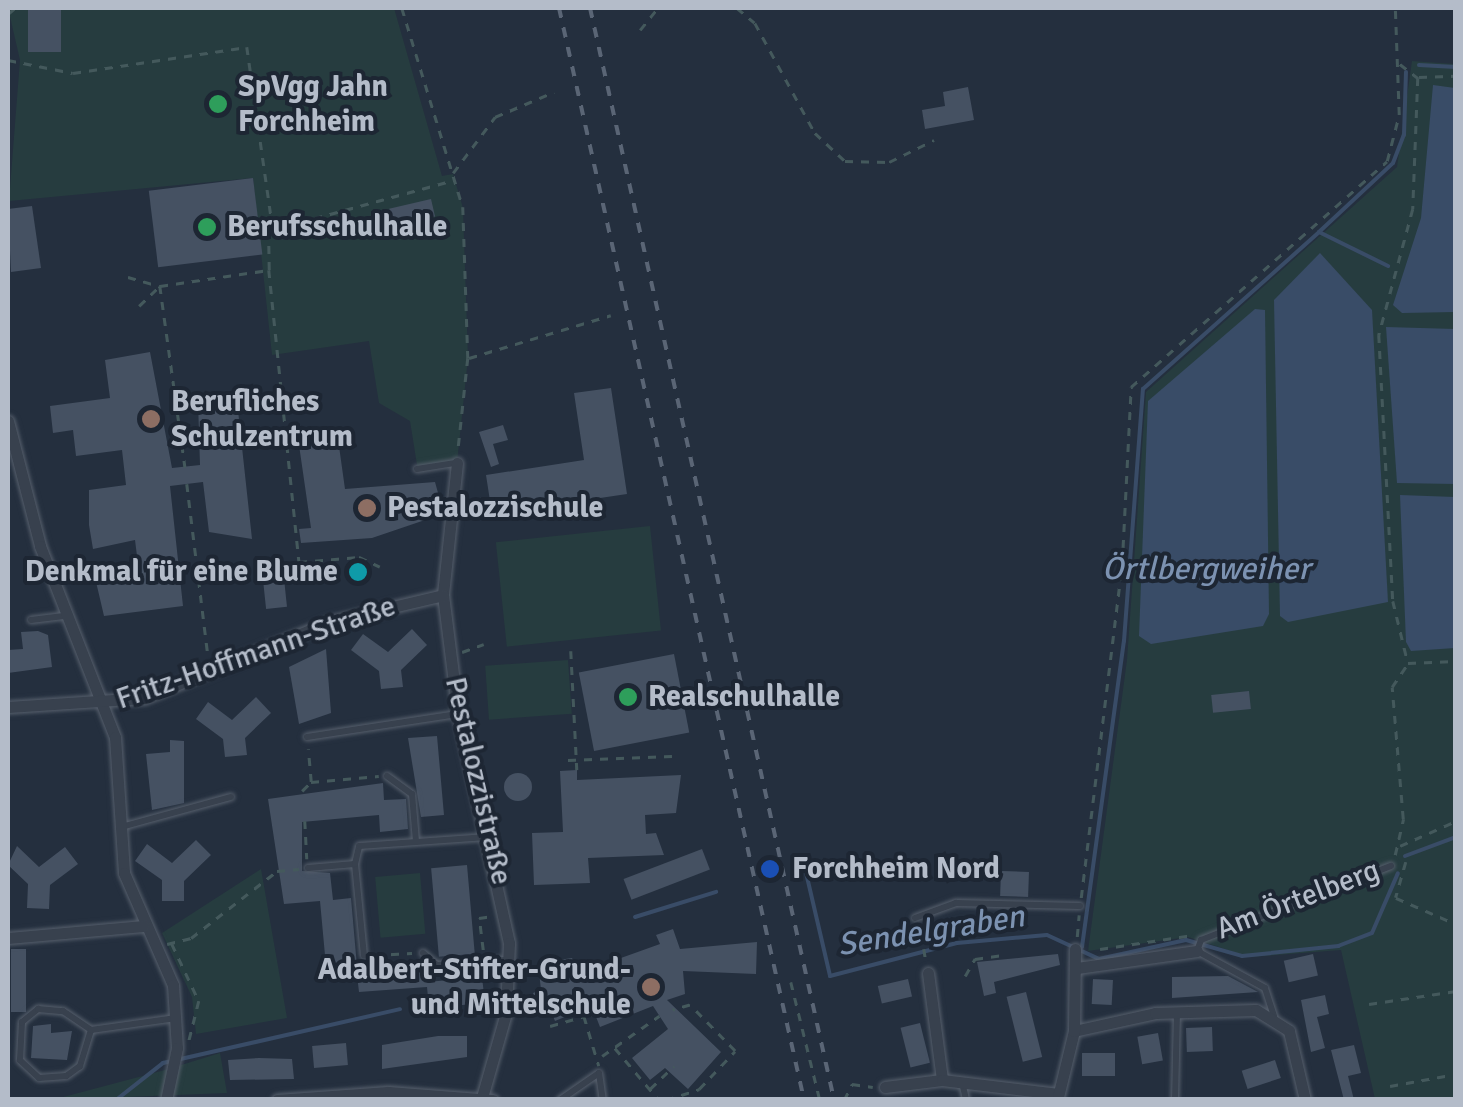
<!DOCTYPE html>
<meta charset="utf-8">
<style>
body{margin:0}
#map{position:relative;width:1463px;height:1107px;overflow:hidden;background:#242f3e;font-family:Signika,sans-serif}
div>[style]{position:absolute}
.green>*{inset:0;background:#263c3f;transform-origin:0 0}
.water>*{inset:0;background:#394c67}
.stream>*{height:4px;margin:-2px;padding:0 2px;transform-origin:2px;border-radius:2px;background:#394c67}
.building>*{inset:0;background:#455162;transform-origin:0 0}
.round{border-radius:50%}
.path>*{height:2.5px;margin-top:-1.25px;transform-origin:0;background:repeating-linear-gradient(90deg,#44595c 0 8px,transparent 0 16px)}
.roads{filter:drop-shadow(0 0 2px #565f6c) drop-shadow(0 0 2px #565f6c)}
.service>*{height:6px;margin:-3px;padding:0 3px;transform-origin:3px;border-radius:3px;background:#38414e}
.minor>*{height:11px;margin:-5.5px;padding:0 5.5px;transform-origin:5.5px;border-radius:5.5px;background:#38414e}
.rail>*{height:4px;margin-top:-2px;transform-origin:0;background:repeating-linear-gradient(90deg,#5a6575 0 10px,transparent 0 20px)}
.dots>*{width:28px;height:28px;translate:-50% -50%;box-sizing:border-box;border:5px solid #1d2633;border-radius:50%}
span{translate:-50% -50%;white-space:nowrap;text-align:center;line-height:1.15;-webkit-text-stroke:8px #1d2633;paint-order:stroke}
.poi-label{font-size:30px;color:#b4bcc9;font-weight:700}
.left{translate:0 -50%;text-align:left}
.right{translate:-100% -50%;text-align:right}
.street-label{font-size:30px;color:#b4bcc9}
.water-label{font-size:32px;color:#7c92b1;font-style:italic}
.frame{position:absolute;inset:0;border:10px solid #b4bcc9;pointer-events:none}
</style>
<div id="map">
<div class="green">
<div style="clip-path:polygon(8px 8px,394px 8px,442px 176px,453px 174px,463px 208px,468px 358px,457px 463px,418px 471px,410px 421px,379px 403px,369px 341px,272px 355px,253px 178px,9px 201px,20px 60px)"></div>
<div style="clip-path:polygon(1412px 61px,1455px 64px,1455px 1099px,1375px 1099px,1341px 950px,1249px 957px,1188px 937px,1088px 951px,1127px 660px,1146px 392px,1397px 167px)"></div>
<div style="left:650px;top:526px;width:105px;height:155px;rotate:84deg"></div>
<div style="left:568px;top:660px;width:54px;height:83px;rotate:86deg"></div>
<div style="clip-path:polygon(261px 869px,287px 1018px,196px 1034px,192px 997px,162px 933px)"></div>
<div style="left:420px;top:873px;width:61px;height:45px;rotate:85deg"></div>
<div style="clip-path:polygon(220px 1053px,227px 1093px,52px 1100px,165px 1070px)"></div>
</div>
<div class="water">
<div style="clip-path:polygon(1433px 85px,1455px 88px,1455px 312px,1402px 313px,1393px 305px,1421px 218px)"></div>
<div style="clip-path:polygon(1320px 253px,1372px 310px,1388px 602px,1288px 622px,1280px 616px,1274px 300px)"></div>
<div style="clip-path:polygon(1255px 309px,1265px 310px,1269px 614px,1263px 626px,1151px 644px,1139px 636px,1148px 401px)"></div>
<div style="clip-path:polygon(1386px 327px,1455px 329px,1455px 484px,1397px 483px)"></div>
<div style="clip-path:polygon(1400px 495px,1455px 497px,1455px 648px,1411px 651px,1406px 642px)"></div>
</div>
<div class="stream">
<div style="left:1419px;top:65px;width:37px;rotate:3deg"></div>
<div style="left:1319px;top:232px;width:101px;rotate:-43deg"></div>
<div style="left:1393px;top:163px;width:30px;rotate:-69deg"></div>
<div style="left:1404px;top:135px;width:63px;rotate:-88.2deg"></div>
<div style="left:1405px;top:856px;width:54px;rotate:-20.4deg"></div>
<div style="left:804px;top:864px;width:115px;rotate:76.9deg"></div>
<div style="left:830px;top:976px;width:131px;rotate:-14.6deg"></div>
<div style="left:957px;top:943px;width:90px;rotate:-5.1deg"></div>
<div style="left:1047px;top:935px;width:57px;rotate:24.8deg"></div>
<div style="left:1099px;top:959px;width:89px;rotate:-12.3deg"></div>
<div style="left:1186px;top:940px;width:58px;rotate:15.9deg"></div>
<div style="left:1242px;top:956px;width:97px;rotate:-5.9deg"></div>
<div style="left:1338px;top:946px;width:36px;rotate:-21deg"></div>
<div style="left:1372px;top:933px;width:65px;rotate:-66.6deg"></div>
<div style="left:635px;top:917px;width:85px;rotate:-17.2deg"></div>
<div style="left:1082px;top:947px;width:309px;rotate:-82.2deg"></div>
<div style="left:1124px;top:641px;width:253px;rotate:-85.7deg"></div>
<div style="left:1143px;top:389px;width:236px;rotate:-41.7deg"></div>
<div style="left:1319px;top:232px;width:77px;rotate:26.2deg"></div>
<div style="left:116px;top:1100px;width:60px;rotate:-38.2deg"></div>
<div style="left:163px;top:1063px;width:243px;rotate:-12.8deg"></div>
</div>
<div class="building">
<div style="left:28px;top:8px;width:33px;height:44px"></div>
<div style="clip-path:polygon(968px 87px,974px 120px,925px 129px,922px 110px,945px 106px,943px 92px)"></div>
<div style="left:253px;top:178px;width:77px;height:105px;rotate:83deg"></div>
<div style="left:431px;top:199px;width:18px;height:43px;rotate:77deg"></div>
<div style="clip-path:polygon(32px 206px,41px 268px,11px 272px,8px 209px)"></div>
<div style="clip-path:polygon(150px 352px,172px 468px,200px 465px,198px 401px,236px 392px,252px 539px,209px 532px,203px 482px,170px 486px,183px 606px,104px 616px,93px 569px,138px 564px,135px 540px,93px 549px,89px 525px,89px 490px,126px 485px,122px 450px,76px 456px,73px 430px,53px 433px,50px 406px,110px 398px,105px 360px)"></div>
<div style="clip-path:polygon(611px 388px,627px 494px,492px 514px,486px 475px,584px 460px,574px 393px)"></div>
<div style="clip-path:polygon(503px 425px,508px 440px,493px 444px,499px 464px,491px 467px,479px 432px)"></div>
<div style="clip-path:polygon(338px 439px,345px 489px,435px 482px,440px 500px,426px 502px,428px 519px,372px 538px,301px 543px,299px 529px,311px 528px,299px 445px)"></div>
<div style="left:283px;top:569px;width:38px;height:21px;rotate:84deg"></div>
<div style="clip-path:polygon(412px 629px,427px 645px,401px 670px,403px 687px,381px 689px,379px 671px,351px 650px,363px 634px,388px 652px)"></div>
<div style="clip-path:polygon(38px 631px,48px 635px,52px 667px,8px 673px,8px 650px,23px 649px,21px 632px)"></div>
<div style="clip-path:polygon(326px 649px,331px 713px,299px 724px,289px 667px)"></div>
<div style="left:674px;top:654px;width:80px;height:97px;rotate:79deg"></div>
<div style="left:1249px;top:691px;width:18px;height:38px;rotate:84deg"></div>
<div style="clip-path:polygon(256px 697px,271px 713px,245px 738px,247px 755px,225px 757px,223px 739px,196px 719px,208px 702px,232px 720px)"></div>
<div style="clip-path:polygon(437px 736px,444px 815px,421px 817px,408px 738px)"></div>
<div style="clip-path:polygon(170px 740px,184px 741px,184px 803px,152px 810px,146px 754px,170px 752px)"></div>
<div style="clip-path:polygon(577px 770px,577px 780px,681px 775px,676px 813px,645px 815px,646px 834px,656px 833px,664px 855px,588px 858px,590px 883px,534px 885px,532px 833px,563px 832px,560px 771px)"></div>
<div class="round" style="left:504px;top:773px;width:28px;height:28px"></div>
<div style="clip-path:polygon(383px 783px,384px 800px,406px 799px,408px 829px,380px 832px,379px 815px,302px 822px,302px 871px,330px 873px,333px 900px,351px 898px,357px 966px,421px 960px,427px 982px,482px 977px,485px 1003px,429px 1008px,427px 987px,359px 992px,357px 975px,327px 977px,320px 901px,284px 904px,268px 799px)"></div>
<div style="clip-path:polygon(196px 840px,211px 855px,184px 881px,184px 901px,162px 901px,162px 880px,135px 861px,147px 844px,172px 863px)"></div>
<div style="clip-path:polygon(17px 846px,39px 867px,65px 847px,78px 864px,50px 885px,49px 909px,27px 908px,28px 884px,8px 865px)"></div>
<div style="left:702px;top:849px;width:22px;height:84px;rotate:69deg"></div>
<div style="left:467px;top:865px;width:89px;height:36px;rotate:85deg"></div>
<div style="left:1001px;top:871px;width:28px;height:25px;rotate:2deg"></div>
<div style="clip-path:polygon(673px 929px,680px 949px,757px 942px,756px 974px,683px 971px,685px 994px,667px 1000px,721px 1052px,688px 1089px,665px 1068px,650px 1080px,632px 1058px,668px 1029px,653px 1006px,600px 1027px,587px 994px,567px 1000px,572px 1014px,555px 1021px,546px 999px,536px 1003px,533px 993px,541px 990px,538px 963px,572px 958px,579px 973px,660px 944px,656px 935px)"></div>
<div style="left:11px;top:949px;width:15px;height:63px"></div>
<div style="clip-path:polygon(1058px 954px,1060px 965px,994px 982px,996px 993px,984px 996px,977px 962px)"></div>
<div style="left:1313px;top:954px;width:22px;height:30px;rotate:77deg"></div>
<div style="clip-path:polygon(1228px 976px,1258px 992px,1172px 998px,1172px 977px)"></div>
<div style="left:908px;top:979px;width:18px;height:31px;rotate:77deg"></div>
<div style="left:1093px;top:979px;width:20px;height:25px;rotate:3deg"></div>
<div style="left:1026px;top:992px;width:67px;height:20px;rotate:76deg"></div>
<div style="clip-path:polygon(1325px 995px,1329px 1014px,1317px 1017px,1325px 1048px,1311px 1052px,1301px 1000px)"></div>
<div style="left:920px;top:1023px;width:41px;height:20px;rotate:76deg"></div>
<div style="clip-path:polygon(51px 1024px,51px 1033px,72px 1031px,67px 1060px,31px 1058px,33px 1026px)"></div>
<div style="left:1212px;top:1027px;width:24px;height:26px;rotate:88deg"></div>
<div style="left:1158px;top:1033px;width:28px;height:21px;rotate:80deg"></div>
<div style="clip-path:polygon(438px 1036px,467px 1036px,467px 1057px,382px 1069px,382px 1045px)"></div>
<div style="left:346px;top:1043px;width:22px;height:34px;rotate:85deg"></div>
<div style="clip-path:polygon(1354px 1045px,1361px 1073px,1348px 1076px,1354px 1100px,1344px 1100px,1331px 1050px)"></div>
<div style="left:1082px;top:1053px;width:33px;height:23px"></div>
<div style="clip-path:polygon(259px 1058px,292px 1059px,294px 1079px,230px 1080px,228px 1060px)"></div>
<div style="left:1275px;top:1060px;width:19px;height:35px;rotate:72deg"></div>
</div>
<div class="path">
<div style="left:402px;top:8px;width:208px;rotate:73deg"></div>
<div style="left:463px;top:207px;width:151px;rotate:88.1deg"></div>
<div style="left:468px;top:358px;width:94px;rotate:96.1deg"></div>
<div style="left:737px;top:8px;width:23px;rotate:40deg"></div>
<div style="left:755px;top:23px;width:125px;rotate:61.4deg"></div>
<div style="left:815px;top:133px;width:41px;rotate:43deg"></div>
<div style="left:845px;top:161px;width:44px;rotate:1.3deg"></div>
<div style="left:889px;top:162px;width:50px;rotate:-26.1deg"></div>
<div style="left:8px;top:14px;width:9px;rotate:-41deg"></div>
<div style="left:640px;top:30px;width:28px;rotate:-51deg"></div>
<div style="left:8px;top:60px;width:66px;rotate:11.3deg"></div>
<div style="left:73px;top:73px;width:176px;rotate:-8.5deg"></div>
<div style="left:247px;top:47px;width:184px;rotate:81.9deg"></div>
<div style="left:1400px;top:64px;width:23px;rotate:38deg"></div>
<div style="left:1418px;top:78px;width:131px;rotate:92.2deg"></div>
<div style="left:1413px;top:209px;width:131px;rotate:105.1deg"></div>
<div style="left:1379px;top:335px;width:266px;rotate:87deg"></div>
<div style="left:1393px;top:601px;width:64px;rotate:76.4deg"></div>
<div style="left:1419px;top:77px;width:37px;rotate:-2deg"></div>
<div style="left:453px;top:173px;width:70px;rotate:-53.1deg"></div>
<div style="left:495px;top:117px;width:64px;rotate:-23deg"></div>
<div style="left:269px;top:270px;width:294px;rotate:84.1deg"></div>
<div style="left:299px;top:562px;width:60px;rotate:-4.8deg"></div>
<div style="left:359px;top:557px;width:23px;rotate:25deg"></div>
<div style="left:128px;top:277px;width:33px;rotate:16deg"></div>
<div style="left:160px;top:286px;width:183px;rotate:82.1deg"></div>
<div style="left:139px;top:306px;width:29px;rotate:-44deg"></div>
<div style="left:160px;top:286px;width:110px;rotate:-8.4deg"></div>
<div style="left:269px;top:270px;width:39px;rotate:-91deg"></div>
<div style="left:268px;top:231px;width:193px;rotate:-15.3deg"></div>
<div style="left:469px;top:358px;width:148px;rotate:-16.8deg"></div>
<div style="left:187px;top:484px;width:173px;rotate:83deg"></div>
<div style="left:571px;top:651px;width:119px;rotate:87.1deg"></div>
<div style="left:462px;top:652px;width:23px;rotate:-20deg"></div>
<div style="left:568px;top:760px;width:104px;rotate:-2.2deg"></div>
<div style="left:311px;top:782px;width:68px;rotate:-5deg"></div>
<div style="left:302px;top:791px;width:13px;rotate:-45deg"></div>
<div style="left:311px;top:782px;width:33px;rotate:-95deg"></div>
<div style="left:305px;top:821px;width:38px;rotate:87deg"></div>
<div style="left:1400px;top:846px;width:61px;rotate:-24.1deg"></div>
<div style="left:1395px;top:855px;width:37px;rotate:-77deg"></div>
<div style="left:1403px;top:819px;width:132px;rotate:-94.8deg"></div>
<div style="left:1392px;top:687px;width:29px;rotate:-56deg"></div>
<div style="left:1408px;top:663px;width:48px;rotate:-2.4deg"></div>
<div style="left:1406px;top:862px;width:37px;rotate:106deg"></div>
<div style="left:1396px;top:898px;width:65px;rotate:23.4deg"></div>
<div style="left:1081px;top:898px;width:337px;rotate:-83deg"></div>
<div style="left:1122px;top:564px;width:177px;rotate:-87.1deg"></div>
<div style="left:1131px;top:387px;width:341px;rotate:-41.4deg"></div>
<div style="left:1387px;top:161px;width:48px;rotate:-75.4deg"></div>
<div style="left:1399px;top:115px;width:107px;rotate:-92.1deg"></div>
<div style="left:1077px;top:937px;width:22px;rotate:-85deg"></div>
<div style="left:167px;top:944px;width:25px;rotate:-14deg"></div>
<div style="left:191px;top:938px;width:109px;rotate:-37.9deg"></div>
<div style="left:277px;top:871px;width:22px;rotate:-5deg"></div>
<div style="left:172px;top:944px;width:63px;rotate:64.7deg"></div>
<div style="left:199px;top:1001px;width:41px;rotate:104deg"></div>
<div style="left:924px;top:949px;width:13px;rotate:81deg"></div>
<div style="left:1100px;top:949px;width:94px;rotate:-8.6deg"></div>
<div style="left:483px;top:950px;width:32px;rotate:-97deg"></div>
<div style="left:479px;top:918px;width:14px;rotate:-8deg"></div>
<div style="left:375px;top:955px;width:37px;rotate:-3deg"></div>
<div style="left:965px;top:976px;width:20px;rotate:-60deg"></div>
<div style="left:975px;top:959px;width:28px;rotate:-8deg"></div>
<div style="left:791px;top:982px;width:122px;rotate:76.2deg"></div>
<div style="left:578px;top:997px;width:20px;rotate:72deg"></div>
<div style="left:584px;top:1016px;width:11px;rotate:-10deg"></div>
<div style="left:1369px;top:1004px;width:88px;rotate:-8.5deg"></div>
<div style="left:550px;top:1026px;width:35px;rotate:-16deg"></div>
<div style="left:584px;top:1016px;width:52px;rotate:73.3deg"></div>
<div style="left:615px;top:1048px;width:68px;rotate:49.8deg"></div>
<div style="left:602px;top:1056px;width:70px;rotate:-35.1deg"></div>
<div style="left:1390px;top:1086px;width:67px;rotate:-10.3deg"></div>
<div style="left:650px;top:1089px;width:33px;rotate:-44deg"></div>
<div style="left:666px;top:1100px;width:35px;rotate:-18deg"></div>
<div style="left:699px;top:1089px;width:52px;rotate:-46.5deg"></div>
<div style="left:735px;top:1051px;width:64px;rotate:-134.4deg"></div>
<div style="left:690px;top:1005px;width:18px;rotate:164deg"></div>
<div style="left:844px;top:1100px;width:18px;rotate:-63deg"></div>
<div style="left:852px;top:1084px;width:21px;rotate:8deg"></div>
</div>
<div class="roads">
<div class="service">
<div style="left:417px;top:469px;width:39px;rotate:-9deg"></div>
<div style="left:31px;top:620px;width:39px;rotate:-7deg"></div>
<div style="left:307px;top:737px;width:152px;rotate:-8.7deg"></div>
<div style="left:387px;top:776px;width:31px;rotate:36deg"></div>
<div style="left:412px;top:794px;width:48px;rotate:85.2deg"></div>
<div style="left:121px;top:827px;width:114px;rotate:-15.3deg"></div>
<div style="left:355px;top:864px;width:92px;rotate:84.4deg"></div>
<div style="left:308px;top:868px;width:47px;rotate:-4.9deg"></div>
<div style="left:355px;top:864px;width:18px;rotate:-77deg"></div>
<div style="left:359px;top:846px;width:129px;rotate:-4deg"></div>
<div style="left:915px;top:918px;width:44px;rotate:-20.1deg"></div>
<div style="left:956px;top:903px;width:124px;rotate:1.4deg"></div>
<div style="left:423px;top:953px;width:18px;rotate:41deg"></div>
<div style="left:437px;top:965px;width:70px;rotate:-4.1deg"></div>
<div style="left:1274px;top:1016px;width:29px;rotate:-108deg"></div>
<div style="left:1265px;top:988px;width:77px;rotate:-151.4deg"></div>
<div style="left:1197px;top:951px;width:12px;rotate:-70deg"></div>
<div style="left:1201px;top:940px;width:204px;rotate:-21.3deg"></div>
<div style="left:91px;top:1030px;width:38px;rotate:107deg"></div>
<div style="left:80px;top:1066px;width:17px;rotate:144deg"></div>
<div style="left:66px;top:1076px;width:27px;rotate:176deg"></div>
<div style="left:39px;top:1078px;width:26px;rotate:-137deg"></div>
<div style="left:20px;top:1060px;width:38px;rotate:-87deg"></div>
<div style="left:22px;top:1022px;width:21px;rotate:-39deg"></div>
<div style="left:38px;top:1009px;width:25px;rotate:5deg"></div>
<div style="left:63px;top:1011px;width:34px;rotate:34deg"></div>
<div style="left:91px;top:1030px;width:86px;rotate:-8deg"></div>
<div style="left:962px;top:1082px;width:18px;rotate:77deg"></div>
<div style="left:560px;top:1100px;width:47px;rotate:-34.7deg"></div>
<div style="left:599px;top:1073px;width:27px;rotate:82deg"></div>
<div style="left:1175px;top:1100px;width:89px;rotate:-88.7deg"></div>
</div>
<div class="minor">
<div style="left:8px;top:421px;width:129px;rotate:75.6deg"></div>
<div style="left:40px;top:546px;width:205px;rotate:68.6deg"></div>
<div style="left:115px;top:737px;width:136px;rotate:86.2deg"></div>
<div style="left:124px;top:873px;width:122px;rotate:66.4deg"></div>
<div style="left:173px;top:985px;width:63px;rotate:86.4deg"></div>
<div style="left:177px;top:1048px;width:53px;rotate:101.9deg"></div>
<div style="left:457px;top:463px;width:133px;rotate:96.1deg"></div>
<div style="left:443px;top:595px;width:119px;rotate:82.8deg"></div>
<div style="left:458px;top:713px;width:236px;rotate:77.5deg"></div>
<div style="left:509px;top:943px;width:70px;rotate:92.5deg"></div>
<div style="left:506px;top:1013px;width:87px;rotate:105.9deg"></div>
<div style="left:8px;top:707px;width:136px;rotate:-3.8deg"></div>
<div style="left:144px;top:698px;width:200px;rotate:-22.3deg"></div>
<div style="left:329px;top:622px;width:117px;rotate:-13.3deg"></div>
<div style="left:8px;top:938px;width:136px;rotate:-5.1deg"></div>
<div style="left:1077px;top:968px;width:121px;rotate:-8.1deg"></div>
<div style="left:928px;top:973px;width:108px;rotate:82.5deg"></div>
<div style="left:1074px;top:1031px;width:83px;rotate:-12.5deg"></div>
<div style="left:1155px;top:1013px;width:101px;rotate:-1.7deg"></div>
<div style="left:1256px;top:1010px;width:39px;rotate:32deg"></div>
<div style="left:1289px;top:1031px;width:71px;rotate:76.9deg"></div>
<div style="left:885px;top:1087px;width:57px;rotate:-7deg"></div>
<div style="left:942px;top:1080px;width:117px;rotate:6.9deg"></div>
<div style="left:1058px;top:1097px;width:68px;rotate:-76.4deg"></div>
<div style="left:1074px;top:1031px;width:82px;rotate:-89.3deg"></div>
<div style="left:277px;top:1100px;width:111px;rotate:-4.1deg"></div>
<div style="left:388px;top:1092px;width:105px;rotate:4.4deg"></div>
</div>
</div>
<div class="rail">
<div style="left:559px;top:8px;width:1119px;rotate:77.35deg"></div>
<div style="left:590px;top:8px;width:1119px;rotate:77.4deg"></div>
</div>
<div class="dots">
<div style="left:218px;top:104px;background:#2e9e5b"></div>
<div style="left:207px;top:227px;background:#2e9e5b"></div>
<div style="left:151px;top:419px;background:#8d6e63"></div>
<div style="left:367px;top:508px;background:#8d6e63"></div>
<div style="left:358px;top:572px;background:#0f9aa8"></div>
<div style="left:628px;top:697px;background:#2e9e5b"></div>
<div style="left:770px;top:869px;background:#1a4fb4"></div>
<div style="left:651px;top:987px;background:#8d6e63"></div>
</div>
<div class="poi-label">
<span class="left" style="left:238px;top:104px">SpVgg Jahn<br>Forchheim</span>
<span class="left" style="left:227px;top:227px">Berufsschulhalle</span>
<span class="left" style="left:171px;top:419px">Berufliches<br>Schulzentrum</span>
<span class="left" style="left:387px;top:508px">Pestalozzischule</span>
<span class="right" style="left:338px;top:572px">Denkmal für eine Blume</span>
<span class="left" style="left:648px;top:697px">Realschulhalle</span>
<span class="left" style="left:792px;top:869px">Forchheim Nord</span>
<span class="right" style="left:631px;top:987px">Adalbert-Stifter-Grund-<br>und Mittelschule</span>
</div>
<div class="street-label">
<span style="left:256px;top:653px;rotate:-19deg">Fritz-Hoffmann-Straße</span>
<span style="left:478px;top:781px;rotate:77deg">Pestalozzistraße</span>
<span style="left:1298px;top:900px;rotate:-21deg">Am Örtelberg</span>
</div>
<div class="water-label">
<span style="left:1206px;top:569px">Örtlbergweiher</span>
<span style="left:931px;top:931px;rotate:-9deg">Sendelgraben</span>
</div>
<div class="frame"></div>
</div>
